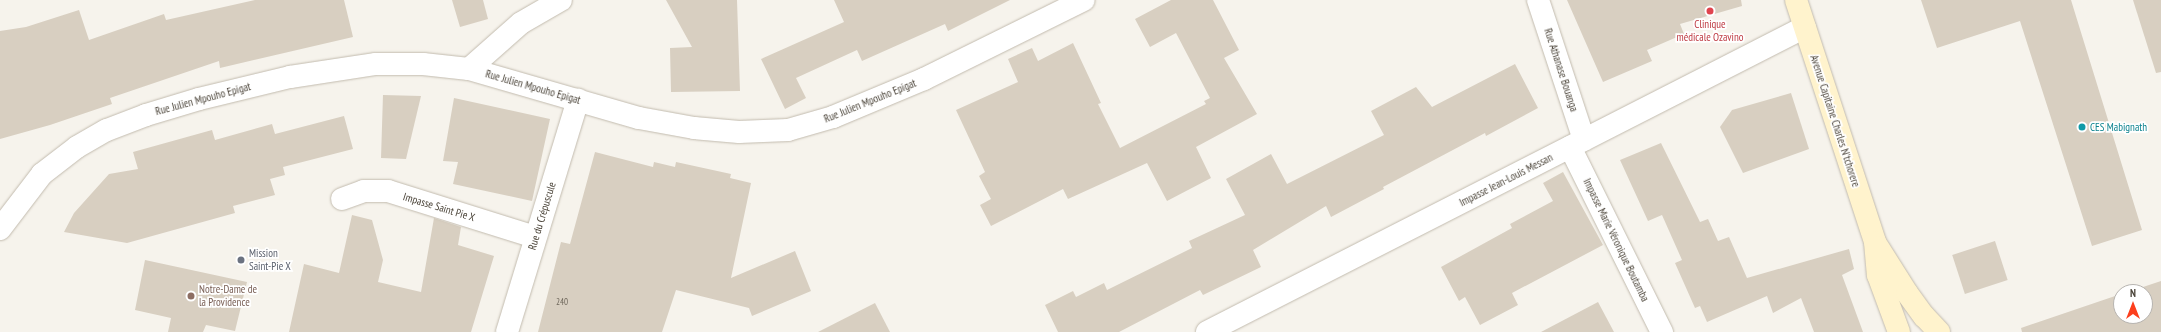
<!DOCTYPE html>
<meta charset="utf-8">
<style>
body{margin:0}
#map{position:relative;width:2161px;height:332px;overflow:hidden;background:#f6f3ec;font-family:"PT Sans Narrow",sans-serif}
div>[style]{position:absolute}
.building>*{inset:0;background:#d8cfc1;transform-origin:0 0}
.roads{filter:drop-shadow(0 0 1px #c2bbae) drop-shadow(0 0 1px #c2bbae)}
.street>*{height:22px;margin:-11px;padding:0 11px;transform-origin:11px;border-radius:11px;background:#fff}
.secondary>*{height:22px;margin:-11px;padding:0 11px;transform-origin:11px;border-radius:11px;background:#fff3cd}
.dots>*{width:11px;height:11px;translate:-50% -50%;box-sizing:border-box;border:2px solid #fff;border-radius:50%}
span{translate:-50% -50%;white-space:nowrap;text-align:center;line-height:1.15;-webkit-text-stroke:3.5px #fff;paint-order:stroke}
.number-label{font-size:9px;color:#6e675b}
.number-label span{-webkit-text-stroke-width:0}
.health-label{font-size:11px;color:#be3a42}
.street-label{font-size:11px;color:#4b4439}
.culture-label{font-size:11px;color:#0d838f}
.left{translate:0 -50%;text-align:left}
.worship-label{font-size:11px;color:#5b616d}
.education-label{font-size:11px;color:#785e54}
.north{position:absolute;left:2113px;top:284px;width:40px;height:40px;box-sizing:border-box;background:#fff;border:1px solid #b7b4b0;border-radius:50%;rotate:0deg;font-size:11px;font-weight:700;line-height:16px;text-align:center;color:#4b4439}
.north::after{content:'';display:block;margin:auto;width:14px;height:18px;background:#fc3f1d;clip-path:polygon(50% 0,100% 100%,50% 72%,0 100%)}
</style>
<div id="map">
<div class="building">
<div style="clip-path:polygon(255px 0,344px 0,353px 37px,220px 68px,219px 61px,110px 98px,112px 104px,50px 125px,0 139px,0 31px,26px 27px,79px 10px,89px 40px,164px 14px,166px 20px)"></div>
<div style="clip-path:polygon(452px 0,483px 0,488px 19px,460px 27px)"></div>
<div style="clip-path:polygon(666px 0,737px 0,740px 91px,671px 92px,670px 48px,692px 47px)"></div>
<div style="clip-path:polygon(834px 0,1010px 0,948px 31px,945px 24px,862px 61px,857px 50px,796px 78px,806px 98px,785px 109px,761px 59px,844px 22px)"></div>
<div style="clip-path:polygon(1171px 0,1213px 0,1239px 50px,1224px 58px,1257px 114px,1196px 147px,1211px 178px,1167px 201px,1147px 163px,1068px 199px,1063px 189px,991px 226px,980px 205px,991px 199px,979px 176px,985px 172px,956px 110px,1018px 82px,1008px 59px,1032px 48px,1038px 61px,1073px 43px,1101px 103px,1098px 104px,1120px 148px,1206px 104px,1204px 101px,1210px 98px,1176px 33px,1150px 47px,1135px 19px)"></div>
<div style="clip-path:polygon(1567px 0,1741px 0,1742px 6px,1680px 24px,1684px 34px,1647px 50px,1652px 61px,1603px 82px)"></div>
<div style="clip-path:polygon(1921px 0,2071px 0,2142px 230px,2092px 246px,2020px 21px,1937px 48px)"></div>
<div style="clip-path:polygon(2133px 0,2161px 0,2161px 72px,2156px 73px)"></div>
<div style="clip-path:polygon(1515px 64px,1538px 108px,1486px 136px,1485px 133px,1383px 187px,1384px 189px,1331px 217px,1326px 206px,1253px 250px,1261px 267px,1203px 295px,1200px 290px,1119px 332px,1058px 332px,1045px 305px,1073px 291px,1076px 297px,1104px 283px,1107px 290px,1192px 248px,1189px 241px,1245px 215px,1226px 179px,1271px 154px,1287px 184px,1384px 135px,1371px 111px,1416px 87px,1432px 107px)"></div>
<div style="clip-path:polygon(1791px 93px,1809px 149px,1743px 173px,1720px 127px,1732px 110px)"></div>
<div style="clip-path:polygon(383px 95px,421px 96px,406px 159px,381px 158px)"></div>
<div style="clip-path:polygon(454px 98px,550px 119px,532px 201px,453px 184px,458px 162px,443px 161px)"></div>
<div style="clip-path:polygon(344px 116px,353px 149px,283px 167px,285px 175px,270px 179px,275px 195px,233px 206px,235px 213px,127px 243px,64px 232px,74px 213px,109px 174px,138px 169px,133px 152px,212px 130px,215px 140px,272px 124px,275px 134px)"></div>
<div style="clip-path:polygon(1661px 143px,1700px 222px,1708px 219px,1718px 241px,1729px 237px,1747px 278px,1849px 249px,1854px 269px,1842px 275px,1863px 332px,1814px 332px,1801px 298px,1773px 313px,1767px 296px,1707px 322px,1700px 306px,1695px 308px,1675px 263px,1682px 260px,1662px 215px,1648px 221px,1620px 160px)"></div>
<div style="clip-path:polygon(595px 152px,653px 167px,654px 162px,675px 167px,676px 162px,731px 174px,730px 178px,751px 183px,731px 278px,795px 251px,811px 291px,752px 316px,749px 308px,676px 290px,662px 332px,538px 332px,561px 242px,570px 244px)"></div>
<div style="clip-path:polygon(1563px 172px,1603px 245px,1512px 293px,1518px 305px,1480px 325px,1465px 297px,1459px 301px,1441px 267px,1512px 228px,1510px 224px,1553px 201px,1543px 183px)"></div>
<div style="clip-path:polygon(352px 215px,372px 220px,383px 260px,378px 282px,421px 292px,434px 218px,461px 227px,458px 245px,494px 256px,471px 332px,289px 332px,304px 264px,339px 273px)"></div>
<div style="left:1995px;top:241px;width:41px;height:45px;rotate:72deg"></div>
<div style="clip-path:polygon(145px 260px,247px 282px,235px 331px,206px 325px,203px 332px,168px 332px,171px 318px,135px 310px)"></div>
<div style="clip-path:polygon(2161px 281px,2161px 332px,2022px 332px,2021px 328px,2121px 294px,2121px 316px,2145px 316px,2145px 292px,2128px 292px)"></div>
<div style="clip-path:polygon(1598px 302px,1614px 332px,1541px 332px)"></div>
<div style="clip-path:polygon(875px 303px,890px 332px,818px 332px)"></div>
</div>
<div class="roads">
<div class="street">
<div style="left:1538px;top:0;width:147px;rotate:71.8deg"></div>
<div style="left:469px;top:69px;width:69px;rotate:-41.5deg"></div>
<div style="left:521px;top:23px;width:46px;rotate:-29.9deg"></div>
<div style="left:1570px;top:147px;width:207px;rotate:63.6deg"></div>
<div style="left:342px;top:199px;width:23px;rotate:-20deg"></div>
<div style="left:364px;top:191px;width:24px"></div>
<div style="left:388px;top:191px;width:154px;rotate:17.4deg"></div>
<div style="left:0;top:229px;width:69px;rotate:-52.6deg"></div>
<div style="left:42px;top:174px;width:44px;rotate:-37.6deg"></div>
<div style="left:77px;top:147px;width:34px;rotate:-30deg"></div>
<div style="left:107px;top:130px;width:42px;rotate:-21deg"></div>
<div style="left:146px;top:115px;width:55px;rotate:-16.8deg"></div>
<div style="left:199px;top:99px;width:94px;rotate:-13.6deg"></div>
<div style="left:290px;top:77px;width:87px;rotate:-8.6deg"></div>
<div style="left:376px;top:64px;width:47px"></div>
<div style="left:423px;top:64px;width:46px;rotate:6.2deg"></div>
<div style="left:469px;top:69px;width:177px;rotate:16.1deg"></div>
<div style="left:639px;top:118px;width:56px;rotate:10.3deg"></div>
<div style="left:694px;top:128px;width:45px;rotate:5.1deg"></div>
<div style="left:739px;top:132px;width:49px;rotate:-2.3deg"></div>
<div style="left:788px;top:130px;width:47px;rotate:-16.1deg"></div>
<div style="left:833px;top:117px;width:99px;rotate:-22.7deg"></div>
<div style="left:924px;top:79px;width:178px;rotate:-26.3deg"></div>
<div style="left:507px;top:332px;width:243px;rotate:-73deg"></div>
<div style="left:1207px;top:332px;width:671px;rotate:-27.02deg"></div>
</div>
<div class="secondary">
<div style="left:1796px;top:0;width:255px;rotate:71.9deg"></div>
<div style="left:1875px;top:242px;width:33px;rotate:85deg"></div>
<div style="left:1878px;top:275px;width:61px;rotate:69.8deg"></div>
<div style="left:1878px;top:247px;width:54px;rotate:57.8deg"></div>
<div style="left:1907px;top:293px;width:29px;rotate:54deg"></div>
<div style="left:1924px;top:316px;width:22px;rotate:47deg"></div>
</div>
</div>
<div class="dots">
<div style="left:1710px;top:11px;background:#e0444e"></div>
<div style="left:2082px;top:127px;background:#0f9aa8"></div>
<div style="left:241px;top:260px;background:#6b7280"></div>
<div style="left:191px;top:296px;background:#8d6e63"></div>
</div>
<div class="number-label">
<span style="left:562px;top:302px">240</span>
</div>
<div class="health-label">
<span style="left:1710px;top:31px">Clinique<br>médicale Ozavino</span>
</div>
<div class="street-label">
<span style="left:1561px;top:70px;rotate:72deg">Rue Athanase Bouanga</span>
<span style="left:533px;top:87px;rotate:16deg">Rue Julien Mpouho Epigat</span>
<span style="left:203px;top:99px;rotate:-15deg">Rue Julien Mpouho Epigat</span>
<span style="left:870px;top:101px;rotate:-22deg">Rue Julien Mpouho Epigat</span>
<span style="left:1835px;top:121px;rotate:72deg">Avenue Capitaine Charles N'tchorere</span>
<span style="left:1506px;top:180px;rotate:-27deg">Impasse Jean-Louis Messan</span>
<span style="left:439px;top:207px;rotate:17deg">Impasse Saint Pie X</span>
<span style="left:542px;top:216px;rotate:-73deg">Rue du Crépuscule</span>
<span style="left:1616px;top:240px;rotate:64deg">Impasse Marie Véronique Boutamba</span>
</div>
<div class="culture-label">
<span class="left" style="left:2090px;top:127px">CES Mabignath</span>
</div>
<div class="worship-label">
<span class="left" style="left:249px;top:260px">Mission<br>Saint-Pie X</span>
</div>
<div class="education-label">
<span class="left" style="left:199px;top:296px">Notre-Dame de<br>la Providence</span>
</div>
<div class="north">N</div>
</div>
